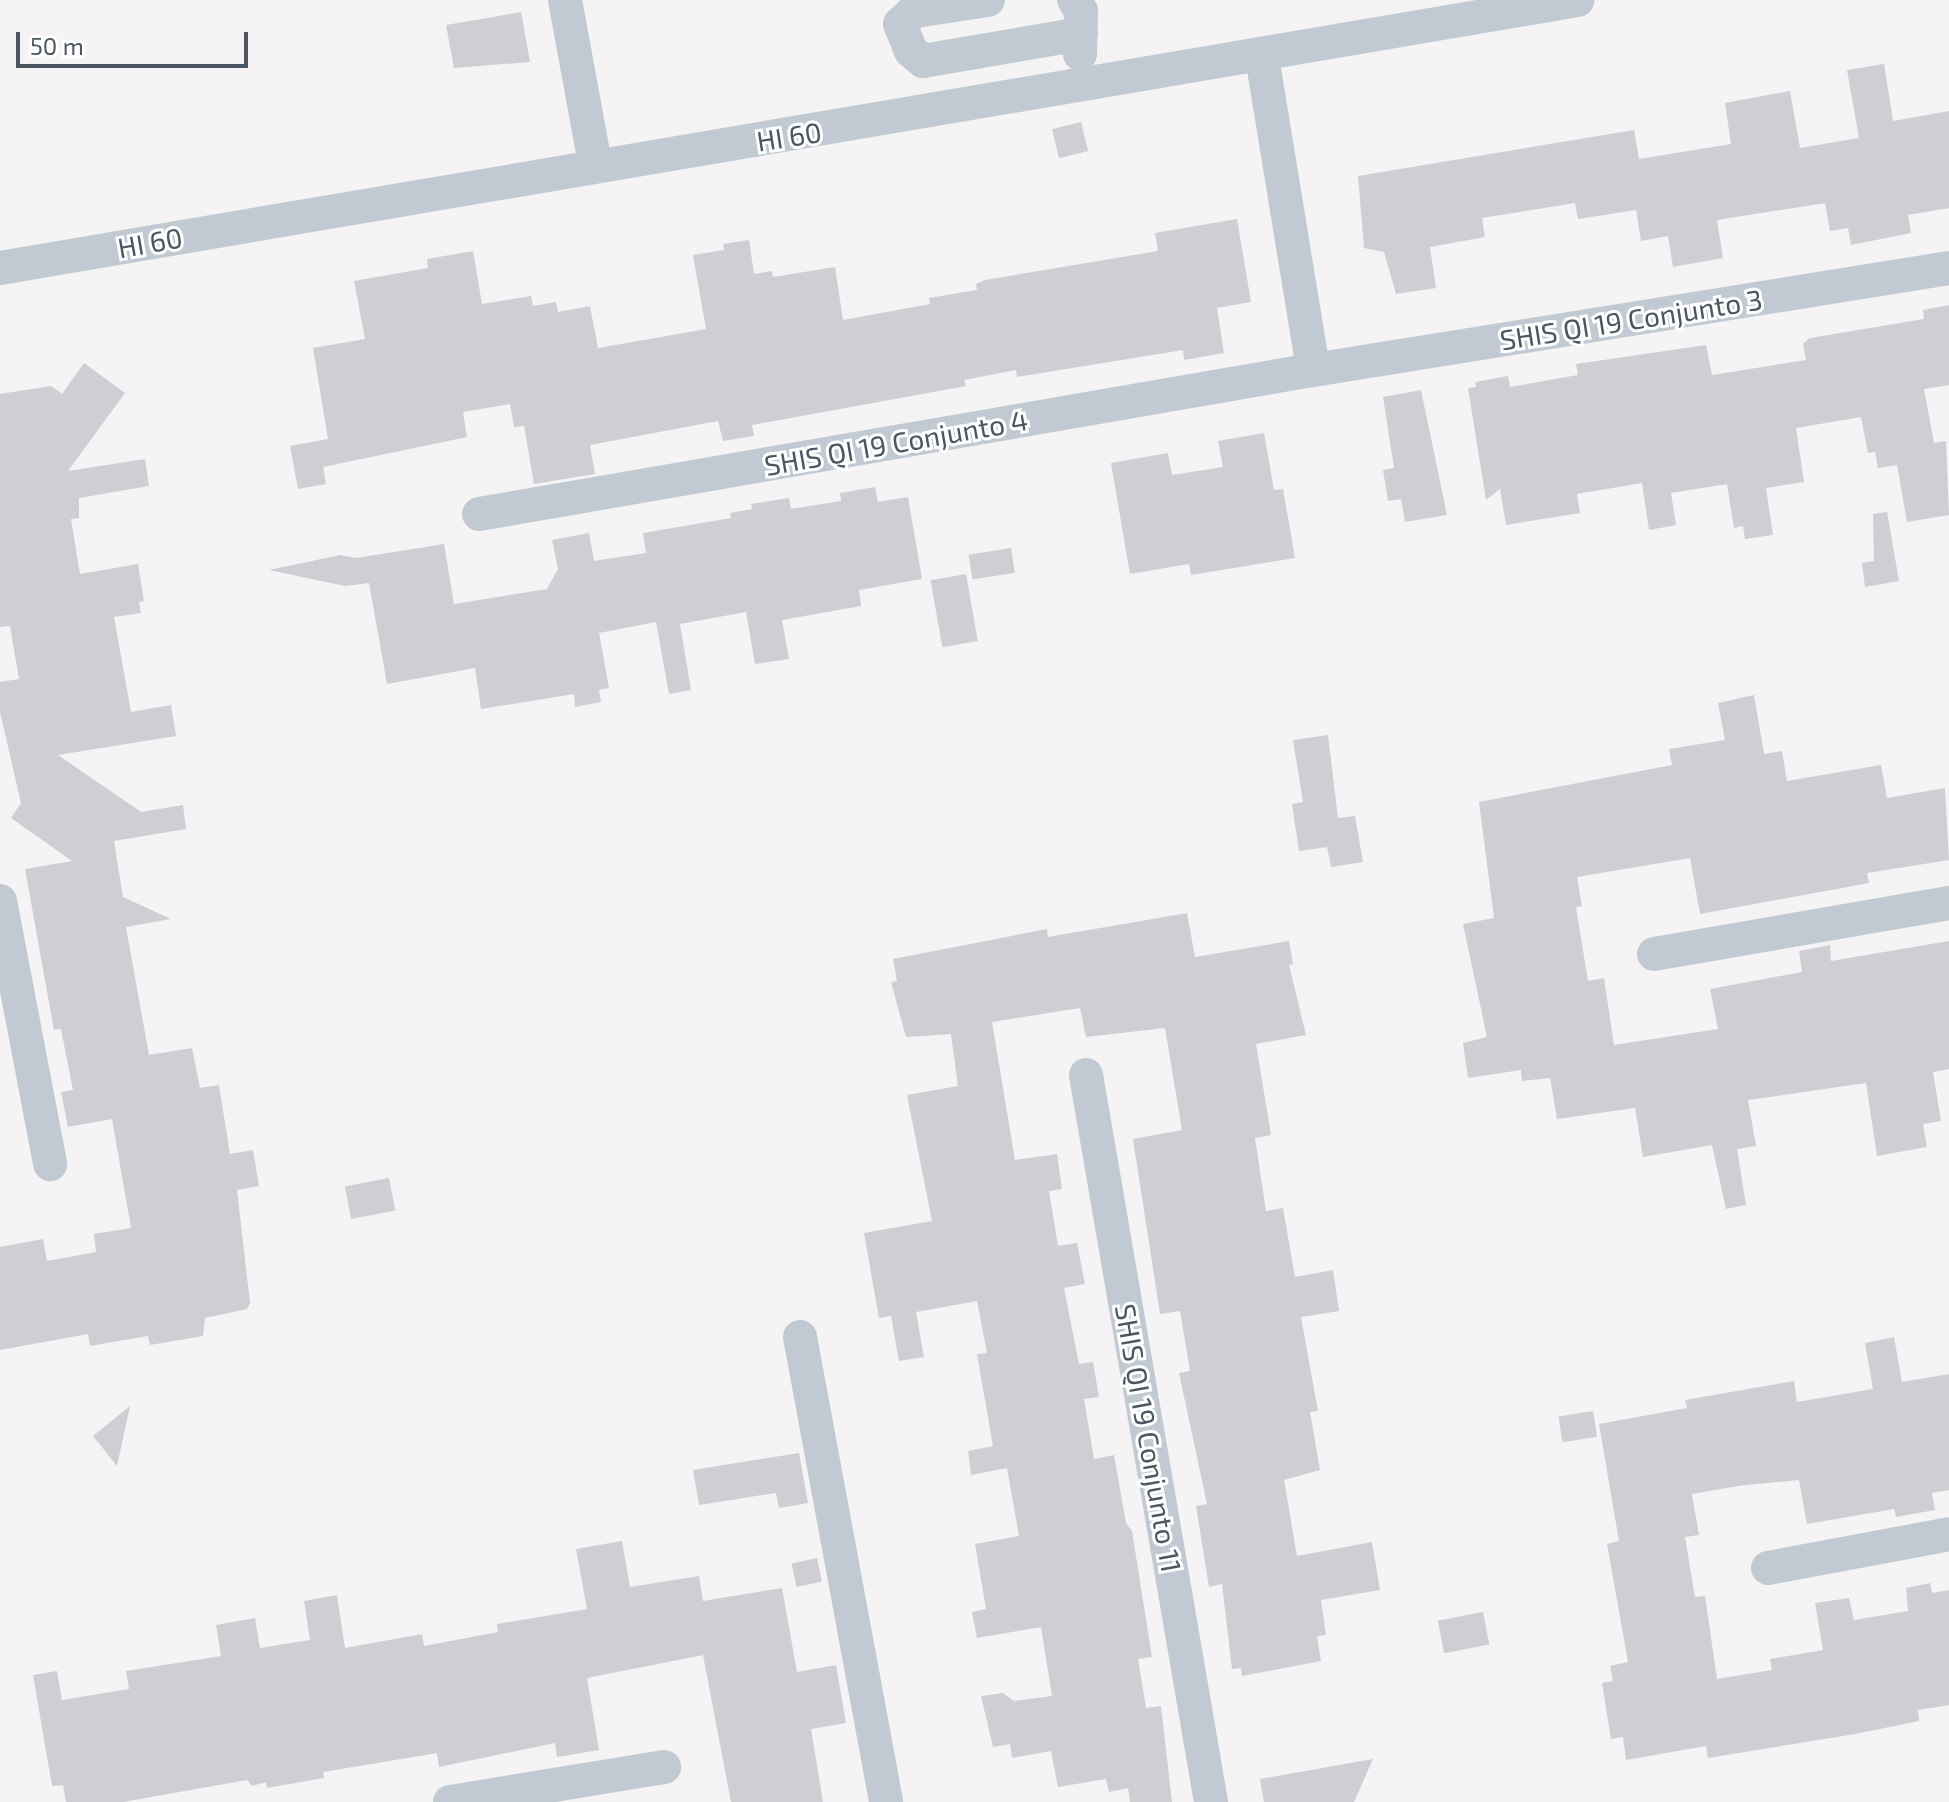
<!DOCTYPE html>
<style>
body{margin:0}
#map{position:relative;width:1949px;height:1802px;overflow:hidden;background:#f5f3f3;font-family:"Exo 2",sans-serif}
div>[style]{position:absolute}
.building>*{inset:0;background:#cdcfd5;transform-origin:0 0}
.minor>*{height:34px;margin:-17px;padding:0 17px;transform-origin:17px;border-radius:17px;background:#c1cad2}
span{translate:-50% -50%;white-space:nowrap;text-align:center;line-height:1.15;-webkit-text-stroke:6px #fff;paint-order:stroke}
.street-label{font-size:28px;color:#4a5661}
.scale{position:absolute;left:16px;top:32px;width:232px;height:36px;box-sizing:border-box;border:4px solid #4a5661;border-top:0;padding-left:10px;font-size:24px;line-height:28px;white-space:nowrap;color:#4a5661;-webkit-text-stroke:6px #fff;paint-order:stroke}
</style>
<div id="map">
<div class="building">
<div style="clip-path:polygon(521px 12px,530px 62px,454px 68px,446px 25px)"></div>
<div style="clip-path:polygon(1884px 64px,1893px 121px,1949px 111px,1949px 208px,1908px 215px,1911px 233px,1851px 245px,1848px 228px,1830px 231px,1825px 203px,1717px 220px,1723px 258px,1673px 267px,1668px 236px,1641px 241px,1636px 210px,1578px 219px,1575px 203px,1482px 218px,1485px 237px,1430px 247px,1436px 288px,1396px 294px,1384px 252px,1364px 248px,1358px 176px,1634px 130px,1639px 159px,1731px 144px,1725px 103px,1790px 91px,1800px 148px,1859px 138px,1847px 70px)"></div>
<div style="left:1081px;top:122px;width:30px;height:30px;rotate:76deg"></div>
<div style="clip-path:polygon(1237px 219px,1251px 302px,1217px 308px,1224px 353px,1184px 360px,1183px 350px,1017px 377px,1016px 370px,964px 380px,966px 386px,752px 425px,754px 436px,723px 441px,718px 421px,590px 445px,595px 474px,534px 484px,524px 426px,514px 427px,510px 404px,463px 412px,467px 437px,323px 467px,326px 484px,298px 489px,290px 446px,328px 439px,313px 348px,365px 339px,354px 281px,428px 268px,427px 259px,473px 251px,482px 304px,531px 296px,533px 306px,556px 302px,558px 312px,590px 306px,598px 348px,706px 329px,693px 255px,724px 250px,723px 244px,749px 240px,754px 274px,772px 271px,773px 277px,835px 267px,843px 320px,930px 304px,929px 298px,977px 290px,976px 284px,985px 280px,1158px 251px,1155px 233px)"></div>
<div style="clip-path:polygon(1949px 305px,1949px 385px,1924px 389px,1934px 443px,1946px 441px,1949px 515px,1907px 522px,1897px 465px,1878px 468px,1875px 452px,1868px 453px,1861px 417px,1796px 428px,1804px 482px,1766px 488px,1773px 535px,1745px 539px,1743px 526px,1734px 528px,1727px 484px,1671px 493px,1676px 525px,1649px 530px,1642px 483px,1577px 494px,1580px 513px,1506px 525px,1500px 489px,1486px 500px,1468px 388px,1476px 387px,1475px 382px,1508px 376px,1510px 387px,1578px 375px,1576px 364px,1706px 345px,1712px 375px,1806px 360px,1803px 344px,1810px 338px,1924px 319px,1923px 310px)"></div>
<div style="clip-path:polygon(84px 363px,125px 393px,68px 471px,145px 459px,149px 486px,79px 498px,79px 518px,71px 519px,80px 574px,138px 564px,144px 601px,139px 602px,141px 613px,114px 617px,131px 712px,171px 705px,176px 736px,58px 755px,141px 812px,183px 805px,186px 829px,114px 841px,123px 897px,171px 919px,126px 927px,149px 1055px,192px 1048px,200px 1088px,219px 1085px,230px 1154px,253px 1150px,259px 1186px,237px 1190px,250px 1303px,247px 1309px,205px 1318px,203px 1336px,150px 1345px,148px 1336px,90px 1346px,88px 1334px,0 1350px,0 1247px,43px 1239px,47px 1261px,96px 1252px,94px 1234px,131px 1228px,112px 1119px,68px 1127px,61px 1092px,73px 1090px,61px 1029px,54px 1030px,25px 869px,72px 861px,11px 818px,21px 803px,0 712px,0 682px,19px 679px,10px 626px,0 627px,0 394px,51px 386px,62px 394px)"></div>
<div style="clip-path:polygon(1421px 390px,1447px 515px,1405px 522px,1401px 499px,1388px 501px,1383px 470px,1394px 468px,1383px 397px)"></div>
<div style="clip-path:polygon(1264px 433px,1274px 490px,1283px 489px,1295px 558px,1191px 575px,1189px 564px,1130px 574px,1111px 463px,1168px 453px,1172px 475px,1223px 467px,1218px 441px)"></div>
<div style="clip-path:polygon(875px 487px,878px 502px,908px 497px,922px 579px,859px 590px,861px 606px,782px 620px,789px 659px,755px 664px,746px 612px,680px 624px,691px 690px,669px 694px,656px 622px,599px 633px,609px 688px,599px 690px,601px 702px,575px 707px,574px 694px,481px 709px,475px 668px,387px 684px,369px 583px,345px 586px,269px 570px,340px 555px,356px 558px,444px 544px,454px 604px,547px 589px,558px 569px,552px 540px,589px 533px,594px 561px,646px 553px,643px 533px,731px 518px,730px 513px,752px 509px,751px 504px,789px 498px,791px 509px,841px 501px,840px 493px)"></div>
<div style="clip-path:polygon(1887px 512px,1899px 581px,1865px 587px,1862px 563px,1874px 561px,1873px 514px)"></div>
<div style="left:1011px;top:548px;width:25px;height:43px;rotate:81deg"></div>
<div style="left:966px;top:574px;width:68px;height:36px;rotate:80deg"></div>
<div style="clip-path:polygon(1754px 695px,1764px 754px,1782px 751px,1787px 781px,1881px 765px,1887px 798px,1945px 788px,1949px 860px,1867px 873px,1869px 883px,1700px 914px,1690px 858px,1577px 877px,1582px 906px,1576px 907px,1588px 981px,1604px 978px,1614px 1045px,1718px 1029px,1710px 989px,1802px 972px,1799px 951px,1830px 945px,1831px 961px,1949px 941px,1949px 1069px,1933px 1072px,1941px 1121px,1923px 1124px,1927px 1147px,1877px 1156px,1866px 1083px,1748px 1100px,1756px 1146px,1737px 1149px,1746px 1205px,1726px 1209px,1712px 1145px,1643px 1157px,1635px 1108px,1557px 1119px,1550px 1078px,1522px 1081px,1521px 1070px,1468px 1078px,1463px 1043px,1487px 1037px,1463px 924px,1494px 918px,1479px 802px,1672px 765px,1669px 749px,1725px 740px,1718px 703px)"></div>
<div style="clip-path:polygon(1328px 735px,1338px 818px,1355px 816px,1363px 862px,1331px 867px,1327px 847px,1299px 851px,1292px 804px,1303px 802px,1293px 740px)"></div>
<div style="clip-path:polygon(1187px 913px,1195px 957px,1289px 941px,1293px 964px,1289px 965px,1306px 1035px,1256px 1044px,1271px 1135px,1255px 1138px,1266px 1211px,1283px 1208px,1295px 1277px,1333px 1270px,1339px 1311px,1301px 1317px,1318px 1411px,1310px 1412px,1320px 1470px,1284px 1480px,1297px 1556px,1372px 1542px,1380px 1590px,1321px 1600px,1326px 1635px,1317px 1636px,1321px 1661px,1242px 1676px,1241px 1668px,1232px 1669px,1222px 1584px,1209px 1587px,1196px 1506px,1207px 1504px,1179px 1373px,1190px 1371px,1180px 1311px,1160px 1314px,1133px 1139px,1182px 1130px,1165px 1028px,1086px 1037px,1080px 1008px,992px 1022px,1015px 1160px,1057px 1154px,1062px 1189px,1049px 1191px,1058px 1246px,1077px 1243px,1085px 1284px,1064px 1288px,1079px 1364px,1093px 1362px,1099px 1397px,1084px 1399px,1094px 1459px,1114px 1455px,1126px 1523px,1132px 1531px,1152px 1657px,1138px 1659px,1146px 1708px,1161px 1706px,1172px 1802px,1130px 1802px,1128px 1788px,1109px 1792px,1106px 1779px,1058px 1787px,1051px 1751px,1012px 1758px,1010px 1744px,993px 1747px,981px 1696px,1003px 1693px,1014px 1701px,1052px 1696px,1041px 1627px,977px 1638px,972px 1612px,986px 1609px,975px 1544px,1019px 1536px,1007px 1468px,971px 1475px,968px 1451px,993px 1446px,977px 1354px,987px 1353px,977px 1301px,916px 1312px,924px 1357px,899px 1361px,891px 1316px,879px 1318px,864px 1233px,932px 1221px,907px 1095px,958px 1086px,951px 1034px,906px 1037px,891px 982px,897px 981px,893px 959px,1047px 929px,1048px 937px)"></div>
<div style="left:389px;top:1178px;width:33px;height:45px;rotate:79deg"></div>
<div style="clip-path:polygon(1894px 1337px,1902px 1382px,1949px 1374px,1949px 1490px,1932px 1493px,1935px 1510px,1896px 1517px,1894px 1509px,1807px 1524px,1799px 1480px,1738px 1486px,1692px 1494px,1699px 1535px,1685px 1537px,1695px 1597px,1705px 1596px,1717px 1679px,1772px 1670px,1770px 1659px,1823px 1650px,1815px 1603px,1849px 1598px,1854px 1620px,1908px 1611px,1906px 1588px,1930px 1583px,1932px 1593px,1949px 1590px,1949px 1705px,1918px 1710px,1919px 1721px,1855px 1734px,1708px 1758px,1706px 1746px,1626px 1760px,1623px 1737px,1611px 1739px,1602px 1683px,1613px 1681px,1610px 1666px,1628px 1662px,1607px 1544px,1619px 1541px,1599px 1424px,1687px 1408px,1685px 1400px,1794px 1381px,1797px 1402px,1873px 1389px,1865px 1343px)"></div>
<div style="clip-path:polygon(130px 1406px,117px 1466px,93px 1436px)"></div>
<div style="left:1593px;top:1411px;width:26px;height:35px;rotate:81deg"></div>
<div style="clip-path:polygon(799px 1453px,808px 1503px,779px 1508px,776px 1493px,699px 1505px,693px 1470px)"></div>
<div style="clip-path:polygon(622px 1541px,630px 1587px,699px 1576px,703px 1601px,782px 1588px,797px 1672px,836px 1665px,846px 1723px,811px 1729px,823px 1802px,731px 1802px,703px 1655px,587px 1678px,599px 1750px,557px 1757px,555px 1743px,439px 1767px,437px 1753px,323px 1772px,324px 1778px,284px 1785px,267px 1788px,266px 1782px,252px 1786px,247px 1780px,123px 1802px,66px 1802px,63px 1785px,52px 1786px,33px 1675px,57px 1671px,62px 1700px,129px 1689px,126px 1671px,221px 1656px,216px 1625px,255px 1618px,260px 1648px,310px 1640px,304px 1601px,337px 1595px,345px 1648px,422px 1634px,424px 1646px,498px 1632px,497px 1624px,587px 1609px,576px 1549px)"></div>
<div style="left:817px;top:1558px;width:24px;height:26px;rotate:78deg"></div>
<div style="left:1483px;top:1612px;width:33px;height:46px;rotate:79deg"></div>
<div style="clip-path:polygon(1373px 1759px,1354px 1802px,1264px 1802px,1260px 1779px)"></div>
</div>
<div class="minor">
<div style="left:565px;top:0;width:167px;rotate:79.6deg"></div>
<div style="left:988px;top:0;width:75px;rotate:171.5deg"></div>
<div style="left:914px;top:11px;width:19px;rotate:137deg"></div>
<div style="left:900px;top:24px;width:29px;rotate:68deg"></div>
<div style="left:911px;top:51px;width:16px;rotate:40deg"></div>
<div style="left:923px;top:61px;width:160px;rotate:-9.7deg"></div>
<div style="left:1074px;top:0;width:13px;rotate:58deg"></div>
<div style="left:1081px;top:11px;width:43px;rotate:91.3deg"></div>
<div style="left:1262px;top:57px;width:317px;rotate:80.7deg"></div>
<div style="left:0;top:268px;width:1600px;rotate:-9.64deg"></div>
<div style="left:479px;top:514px;width:846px;rotate:-9.8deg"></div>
<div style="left:1313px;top:370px;width:644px;rotate:-9.11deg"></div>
<div style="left:0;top:901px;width:268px;rotate:79.2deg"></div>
<div style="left:1654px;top:954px;width:299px;rotate:-9.8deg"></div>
<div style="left:1086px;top:1075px;width:738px;rotate:80.24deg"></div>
<div style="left:800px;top:1337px;width:473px;rotate:79.5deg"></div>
<div style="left:1768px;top:1568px;width:184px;rotate:-10.6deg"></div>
<div style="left:450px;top:1802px;width:217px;rotate:-9.3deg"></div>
</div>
<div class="street-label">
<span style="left:789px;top:136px;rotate:-9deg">HI 60</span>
<span style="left:150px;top:242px;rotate:-10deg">HI 60</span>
<span style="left:1631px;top:319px;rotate:-9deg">SHIS QI 19 Conjunto 3</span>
<span style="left:896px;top:442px;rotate:-10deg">SHIS QI 19 Conjunto 4</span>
<span style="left:1149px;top:1438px;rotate:80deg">SHIS QI 19 Conjunto 11</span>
</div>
<div class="scale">50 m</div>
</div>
